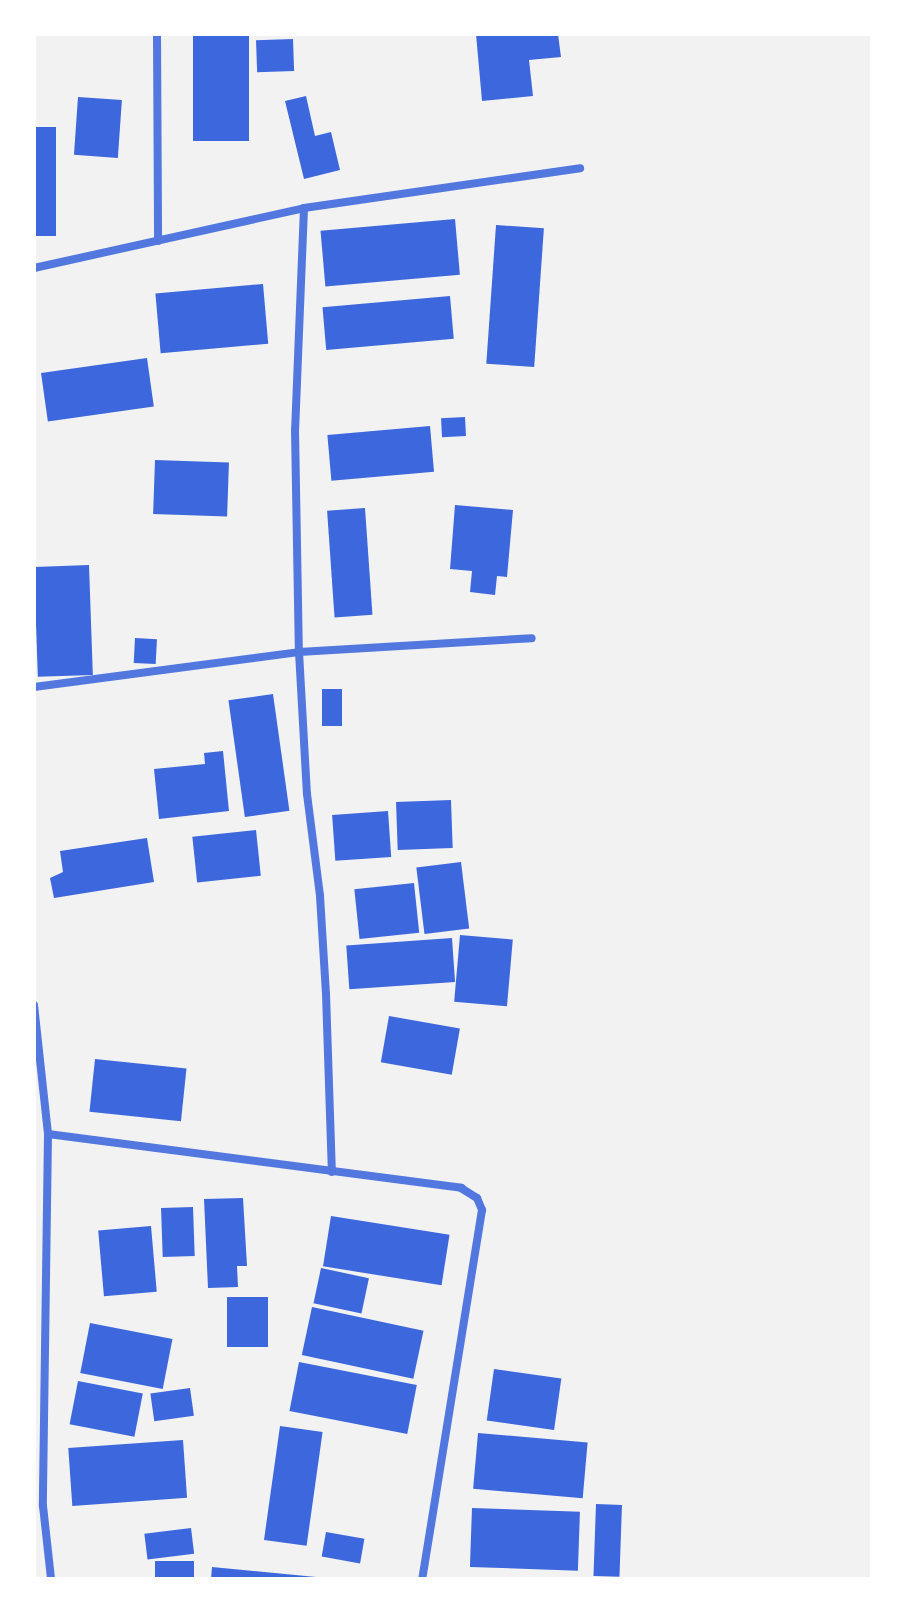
<!DOCTYPE html>
<style>
body{margin:0}
#map{position:relative;width:906px;height:1613px;overflow:hidden;background:#f2f2f2;font-family:"Golos Text",sans-serif}
div>[style]{position:absolute}
.building>*{inset:0;background:#3d67dc;transform-origin:0 0}
.minor>*{height:8px;margin:-4px;padding:0 4px;transform-origin:4px;border-radius:4px;background:#5277de}
span{translate:-50% -50%;white-space:nowrap;text-align:center;line-height:1.15;-webkit-text-stroke:6px #fff;paint-order:stroke}
.frame{position:absolute;inset:0;border:36px solid #fff;pointer-events:none}
</style>
<div id="map">
<div class="building">
<div style="left:193px;top:34px;width:56px;height:107px"></div>
<div style="clip-path:polygon(476px 34px,558px 34px,561px 57px,529px 60px,533px 96px,482px 101px)"></div>
<div style="left:293px;top:39px;width:32px;height:37px;rotate:88deg"></div>
<div style="clip-path:polygon(306px 96px,315px 136px,331px 132px,340px 170px,304px 179px,285px 101px)"></div>
<div style="left:78px;top:97px;width:44px;height:58px;rotate:4deg"></div>
<div style="left:34px;top:127px;width:22px;height:109px"></div>
<div style="left:455px;top:219px;width:56px;height:135px;rotate:85deg"></div>
<div style="left:496px;top:225px;width:48px;height:139px;rotate:4deg"></div>
<div style="left:263px;top:284px;width:60px;height:108px;rotate:85deg"></div>
<div style="left:450px;top:296px;width:43px;height:128px;rotate:85deg"></div>
<div style="left:147px;top:358px;width:49px;height:107px;rotate:82deg"></div>
<div style="left:465px;top:417px;width:19px;height:24px;rotate:87deg"></div>
<div style="left:430px;top:426px;width:46px;height:103px;rotate:85deg"></div>
<div style="left:155px;top:460px;width:74px;height:54px;rotate:2deg"></div>
<div style="clip-path:polygon(455px 505px,513px 510px,507px 577px,497px 576px,495px 595px,470px 592px,472px 571px,450px 569px)"></div>
<div style="left:365px;top:508px;width:107px;height:38px;rotate:86deg"></div>
<div style="left:89px;top:565px;width:110px;height:55px;rotate:88deg"></div>
<div style="left:135px;top:638px;width:22px;height:25px;rotate:3deg"></div>
<div style="left:322px;top:689px;width:20px;height:37px"></div>
<div style="left:273px;top:694px;width:118px;height:45px;rotate:82deg"></div>
<div style="clip-path:polygon(223px 751px,229px 811px,159px 819px,154px 769px,205px 764px,204px 753px)"></div>
<div style="left:451px;top:800px;width:48px;height:55px;rotate:88deg"></div>
<div style="left:388px;top:811px;width:46px;height:56px;rotate:86deg"></div>
<div style="left:256px;top:830px;width:46px;height:64px;rotate:84deg"></div>
<div style="clip-path:polygon(147px 838px,154px 882px,54px 898px,50px 878px,63px 872px,60px 851px)"></div>
<div style="left:461px;top:862px;width:67px;height:45px;rotate:83deg"></div>
<div style="left:414px;top:883px;width:50px;height:60px;rotate:84deg"></div>
<div style="left:460px;top:935px;width:53px;height:67px;rotate:5deg"></div>
<div style="left:452px;top:938px;width:44px;height:106px;rotate:86deg"></div>
<div style="left:389px;top:1016px;width:72px;height:47px;rotate:10deg"></div>
<div style="left:95px;top:1059px;width:92px;height:53px;rotate:6deg"></div>
<div style="clip-path:polygon(243px 1198px,247px 1266px,237px 1266px,238px 1287px,208px 1288px,204px 1199px)"></div>
<div style="left:193px;top:1207px;width:49px;height:32px;rotate:88deg"></div>
<div style="left:331px;top:1216px;width:120px;height:51px;rotate:9deg"></div>
<div style="left:151px;top:1226px;width:66px;height:53px;rotate:85deg"></div>
<div style="left:321px;top:1268px;width:49px;height:36px;rotate:12deg"></div>
<div style="left:227px;top:1297px;width:41px;height:50px"></div>
<div style="left:312px;top:1307px;width:114px;height:49px;rotate:12deg"></div>
<div style="left:90px;top:1323px;width:84px;height:51px;rotate:11deg"></div>
<div style="left:299px;top:1362px;width:120px;height:50px;rotate:11deg"></div>
<div style="left:494px;top:1369px;width:68px;height:52px;rotate:8deg"></div>
<div style="left:78px;top:1381px;width:66px;height:44px;rotate:11deg"></div>
<div style="left:190px;top:1388px;width:28px;height:40px;rotate:82deg"></div>
<div style="left:280px;top:1426px;width:43px;height:115px;rotate:8deg"></div>
<div style="left:478px;top:1433px;width:110px;height:56px;rotate:5deg"></div>
<div style="left:183px;top:1440px;width:58px;height:115px;rotate:86deg"></div>
<div style="left:596px;top:1504px;width:26px;height:72px;rotate:2deg"></div>
<div style="left:472px;top:1508px;width:108px;height:59px;rotate:2deg"></div>
<div style="left:191px;top:1528px;width:26px;height:47px;rotate:83deg"></div>
<div style="left:326px;top:1532px;width:39px;height:25px;rotate:10deg"></div>
<div style="left:155px;top:1561px;width:39px;height:18px"></div>
<div style="clip-path:polygon(212px 1567px,316px 1577px,316px 1579px,211px 1579px)"></div>
</div>
<div class="minor">
<div style="left:157px;top:34px;width:207px;rotate:89.7deg"></div>
<div style="left:304px;top:208px;width:222px;rotate:92.3deg"></div>
<div style="left:295px;top:430px;width:222px;rotate:89deg"></div>
<div style="left:299px;top:652px;width:233px;rotate:-3.4deg"></div>
<div style="left:34px;top:268px;width:277px;rotate:-12.5deg"></div>
<div style="left:304px;top:208px;width:279px;rotate:-8.2deg"></div>
<div style="left:34px;top:687px;width:267px;rotate:-7.5deg"></div>
<div style="left:299px;top:652px;width:142px;rotate:86.8deg"></div>
<div style="left:307px;top:794px;width:103px;rotate:82.7deg"></div>
<div style="left:320px;top:896px;width:98px;rotate:86.5deg"></div>
<div style="left:326px;top:994px;width:178px;rotate:88.1deg"></div>
<div style="left:34px;top:1005px;width:130px;rotate:83.8deg"></div>
<div style="left:48px;top:1134px;width:372px;rotate:90.8deg"></div>
<div style="left:43px;top:1506px;width:73px;rotate:83.7deg"></div>
<div style="left:48px;top:1134px;width:417px;rotate:7.4deg"></div>
<div style="left:461px;top:1188px;width:19px;rotate:32deg"></div>
<div style="left:477px;top:1198px;width:13px;rotate:67deg"></div>
<div style="left:482px;top:1210px;width:374px;rotate:99.2deg"></div>
</div>
<div class="frame"></div>
</div>
